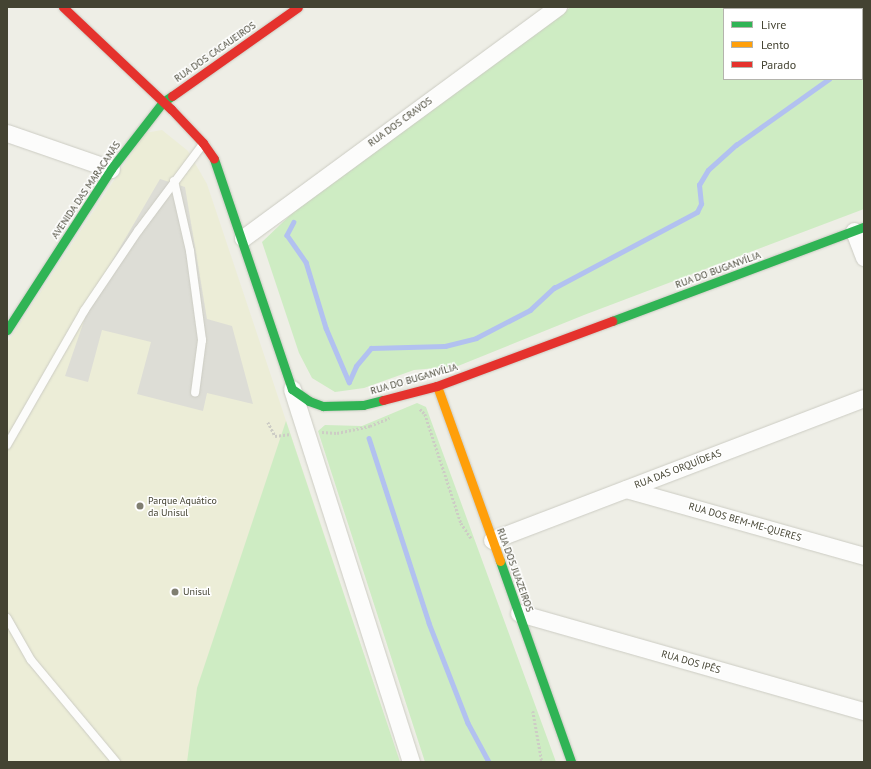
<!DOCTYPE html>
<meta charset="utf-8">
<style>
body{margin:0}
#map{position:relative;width:871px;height:769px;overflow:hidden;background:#eeeee6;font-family:"PT Sans",sans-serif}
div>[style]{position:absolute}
.education>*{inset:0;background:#ecedd7}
.green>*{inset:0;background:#ceecc3}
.parking>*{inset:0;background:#ddddd6}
.stream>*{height:4.5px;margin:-2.25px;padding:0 2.25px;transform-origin:2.25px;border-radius:2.25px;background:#b2c1f0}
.path>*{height:2.5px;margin-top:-1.25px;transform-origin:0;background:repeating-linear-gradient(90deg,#cdccc5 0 2px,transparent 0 4px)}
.roads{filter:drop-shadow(0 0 1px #ccccc3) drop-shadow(0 0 1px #ccccc3)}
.lane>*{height:8px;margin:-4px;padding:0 4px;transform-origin:4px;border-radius:4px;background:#fcfcfb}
.street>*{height:17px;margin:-8.5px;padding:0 8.5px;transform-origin:8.5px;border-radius:8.5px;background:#fcfcfb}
.fast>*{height:9px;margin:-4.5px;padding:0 4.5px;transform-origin:4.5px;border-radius:4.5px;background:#30b455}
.slow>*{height:9px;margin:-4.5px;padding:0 4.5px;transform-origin:4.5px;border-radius:4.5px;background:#ff9f0a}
.jam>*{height:9px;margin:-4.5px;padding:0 4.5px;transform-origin:4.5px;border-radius:4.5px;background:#e5322d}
.dots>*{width:11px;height:11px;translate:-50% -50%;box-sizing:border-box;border:2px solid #fff;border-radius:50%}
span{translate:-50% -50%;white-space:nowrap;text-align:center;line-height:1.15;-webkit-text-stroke:3px #fff;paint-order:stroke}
.street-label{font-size:10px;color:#444332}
.poi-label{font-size:10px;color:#444332}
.left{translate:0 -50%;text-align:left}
.frame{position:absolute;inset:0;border:8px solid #444332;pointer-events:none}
.legend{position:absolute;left:723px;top:8px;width:140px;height:72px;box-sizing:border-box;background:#fff;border:1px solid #b4b4ad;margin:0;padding:5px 7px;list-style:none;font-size:12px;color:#444332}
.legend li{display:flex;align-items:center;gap:8px;height:20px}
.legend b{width:20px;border:1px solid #b4b4ad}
</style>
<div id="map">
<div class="education">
<div style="clip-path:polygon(162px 130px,188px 151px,207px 184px,400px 762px,7px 762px,7px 343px,145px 133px)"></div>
</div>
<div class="green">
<div style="clip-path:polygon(evenodd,571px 7px,864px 7px,864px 209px,584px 315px,458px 366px,414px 370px,364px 388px,335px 392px,312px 378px,299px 353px,262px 242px,304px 202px,571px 7px,724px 9px,862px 9px,862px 79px,724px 79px,724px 9px)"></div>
<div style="clip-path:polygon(417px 403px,426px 407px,556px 762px,425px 762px,318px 431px,325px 425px,362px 426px)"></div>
<div style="clip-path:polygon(286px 421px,400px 762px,187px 762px,197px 688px)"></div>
</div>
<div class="parking">
<div style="clip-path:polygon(160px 179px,185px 187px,207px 319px,232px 326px,253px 404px,207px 393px,203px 411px,137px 394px,151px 342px,102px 330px,88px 382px,65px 376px,94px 292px)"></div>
</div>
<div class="stream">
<div style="left:862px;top:35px;width:5px;rotate:-68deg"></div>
<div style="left:294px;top:222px;width:15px;rotate:118deg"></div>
<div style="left:287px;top:235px;width:33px;rotate:55deg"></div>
<div style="left:306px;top:262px;width:69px;rotate:73.1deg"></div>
<div style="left:326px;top:328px;width:59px;rotate:66.9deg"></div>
<div style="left:349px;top:382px;width:17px;rotate:-66deg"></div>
<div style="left:356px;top:366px;width:23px;rotate:-50deg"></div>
<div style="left:371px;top:348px;width:74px;rotate:-1.5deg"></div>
<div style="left:445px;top:346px;width:32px;rotate:-14deg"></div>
<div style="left:476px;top:338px;width:61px;rotate:-27.4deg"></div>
<div style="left:530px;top:310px;width:33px;rotate:-43deg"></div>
<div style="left:554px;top:288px;width:162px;rotate:-28deg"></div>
<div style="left:697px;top:212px;width:9px;rotate:-63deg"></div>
<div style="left:701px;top:204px;width:19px;rotate:-96deg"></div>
<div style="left:699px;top:185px;width:17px;rotate:-59deg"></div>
<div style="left:708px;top:170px;width:38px;rotate:-42deg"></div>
<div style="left:736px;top:145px;width:114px;rotate:-35.4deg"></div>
<div style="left:369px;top:438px;width:194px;rotate:72deg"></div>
<div style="left:429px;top:623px;width:107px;rotate:68.7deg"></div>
<div style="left:468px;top:723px;width:44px;rotate:61.7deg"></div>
</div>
<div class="path">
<div style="left:420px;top:409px;width:7px;rotate:45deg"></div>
<div style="left:425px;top:414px;width:115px;rotate:71.7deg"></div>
<div style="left:461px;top:523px;width:18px;rotate:56deg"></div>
<div style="left:268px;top:422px;width:16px;rotate:63deg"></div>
<div style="left:275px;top:436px;width:16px;rotate:-7deg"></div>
<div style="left:322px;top:432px;width:15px;rotate:4deg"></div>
<div style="left:337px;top:433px;width:34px;rotate:-12deg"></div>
<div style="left:370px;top:426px;width:21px;rotate:-23deg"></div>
<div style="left:533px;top:711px;width:52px;rotate:80deg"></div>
</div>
<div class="roads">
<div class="lane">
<div style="left:174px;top:181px;width:72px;rotate:77.1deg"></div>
<div style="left:190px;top:251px;width:90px;rotate:82.3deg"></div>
<div style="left:202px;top:340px;width:53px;rotate:97.5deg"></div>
<div style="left:7px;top:445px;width:155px;rotate:-60.1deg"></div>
<div style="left:84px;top:311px;width:97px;rotate:-56deg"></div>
<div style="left:138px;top:231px;width:109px;rotate:-53.2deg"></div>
<div style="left:7px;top:618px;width:48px;rotate:60.3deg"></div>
<div style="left:31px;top:660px;width:133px;rotate:50.2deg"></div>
</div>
<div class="street">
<div style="left:7px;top:133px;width:110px;rotate:19.1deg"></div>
<div style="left:854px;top:231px;width:28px;rotate:69deg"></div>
<div style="left:243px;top:238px;width:391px;rotate:-36.3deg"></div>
<div style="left:292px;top:389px;width:392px;rotate:72.3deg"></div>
<div style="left:626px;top:489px;width:247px;rotate:15.7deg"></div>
<div style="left:492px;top:540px;width:398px;rotate:-20.9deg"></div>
<div style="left:519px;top:613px;width:359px;rotate:15.9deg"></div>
</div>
<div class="fast">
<div style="left:214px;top:159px;width:243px;rotate:71.3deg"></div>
<div style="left:292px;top:389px;width:21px;rotate:35deg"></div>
<div style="left:309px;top:401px;width:15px;rotate:20deg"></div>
<div style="left:323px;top:406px;width:40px;rotate:-1.4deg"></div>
<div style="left:363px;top:405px;width:21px;rotate:-14deg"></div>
<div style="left:612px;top:321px;width:269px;rotate:-20.5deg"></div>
<div style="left:7px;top:330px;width:192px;rotate:-57.1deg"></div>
<div style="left:111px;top:169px;width:85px;rotate:-52.2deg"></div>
<div style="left:163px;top:102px;width:11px;rotate:-34deg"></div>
<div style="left:500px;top:561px;width:213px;rotate:70.5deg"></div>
</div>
<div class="slow">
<div style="left:437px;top:386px;width:186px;rotate:70.2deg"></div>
</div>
<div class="jam">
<div style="left:63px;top:7px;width:149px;rotate:43.4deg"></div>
<div style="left:171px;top:109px;width:47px;rotate:46.7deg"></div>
<div style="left:203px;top:143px;width:19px;rotate:55deg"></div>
<div style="left:172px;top:96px;width:154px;rotate:-35.2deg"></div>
<div style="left:383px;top:400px;width:56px;rotate:-14.5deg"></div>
<div style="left:437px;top:386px;width:187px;rotate:-20.4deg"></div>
</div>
</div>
<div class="dots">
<div style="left:140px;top:506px;background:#807f71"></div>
<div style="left:175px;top:592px;background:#807f71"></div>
</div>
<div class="street-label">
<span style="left:215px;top:52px;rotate:-35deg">RUA DOS CACAUEIROS</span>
<span style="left:400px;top:122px;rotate:-36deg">RUA DOS CRAVOS</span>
<span style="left:86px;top:190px;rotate:-56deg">AVENIDA DAS MARACANÃS</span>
<span style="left:718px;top:270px;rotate:-20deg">RUA DO BUGANVÍLIA</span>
<span style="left:414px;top:379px;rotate:-16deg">RUA DO BUGANVÍLIA</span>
<span style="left:678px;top:469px;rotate:-21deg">RUA DAS ORQUÍDEAS</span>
<span style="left:745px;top:522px;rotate:16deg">RUA DOS BEM-ME-QUERES</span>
<span style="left:515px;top:570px;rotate:70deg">RUA DOS JUAZEIROS</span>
<span style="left:691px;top:662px;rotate:16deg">RUA DOS IPÊS</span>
</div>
<div class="poi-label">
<span class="left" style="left:148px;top:506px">Parque Aquático<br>da Unisul</span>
<span class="left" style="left:183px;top:592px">Unisul</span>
</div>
<div class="frame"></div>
<ul class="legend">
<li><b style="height:5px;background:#30b455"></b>Livre</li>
<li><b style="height:5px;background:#ff9f0a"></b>Lento</li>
<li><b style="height:5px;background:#e5322d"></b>Parado</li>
</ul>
</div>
